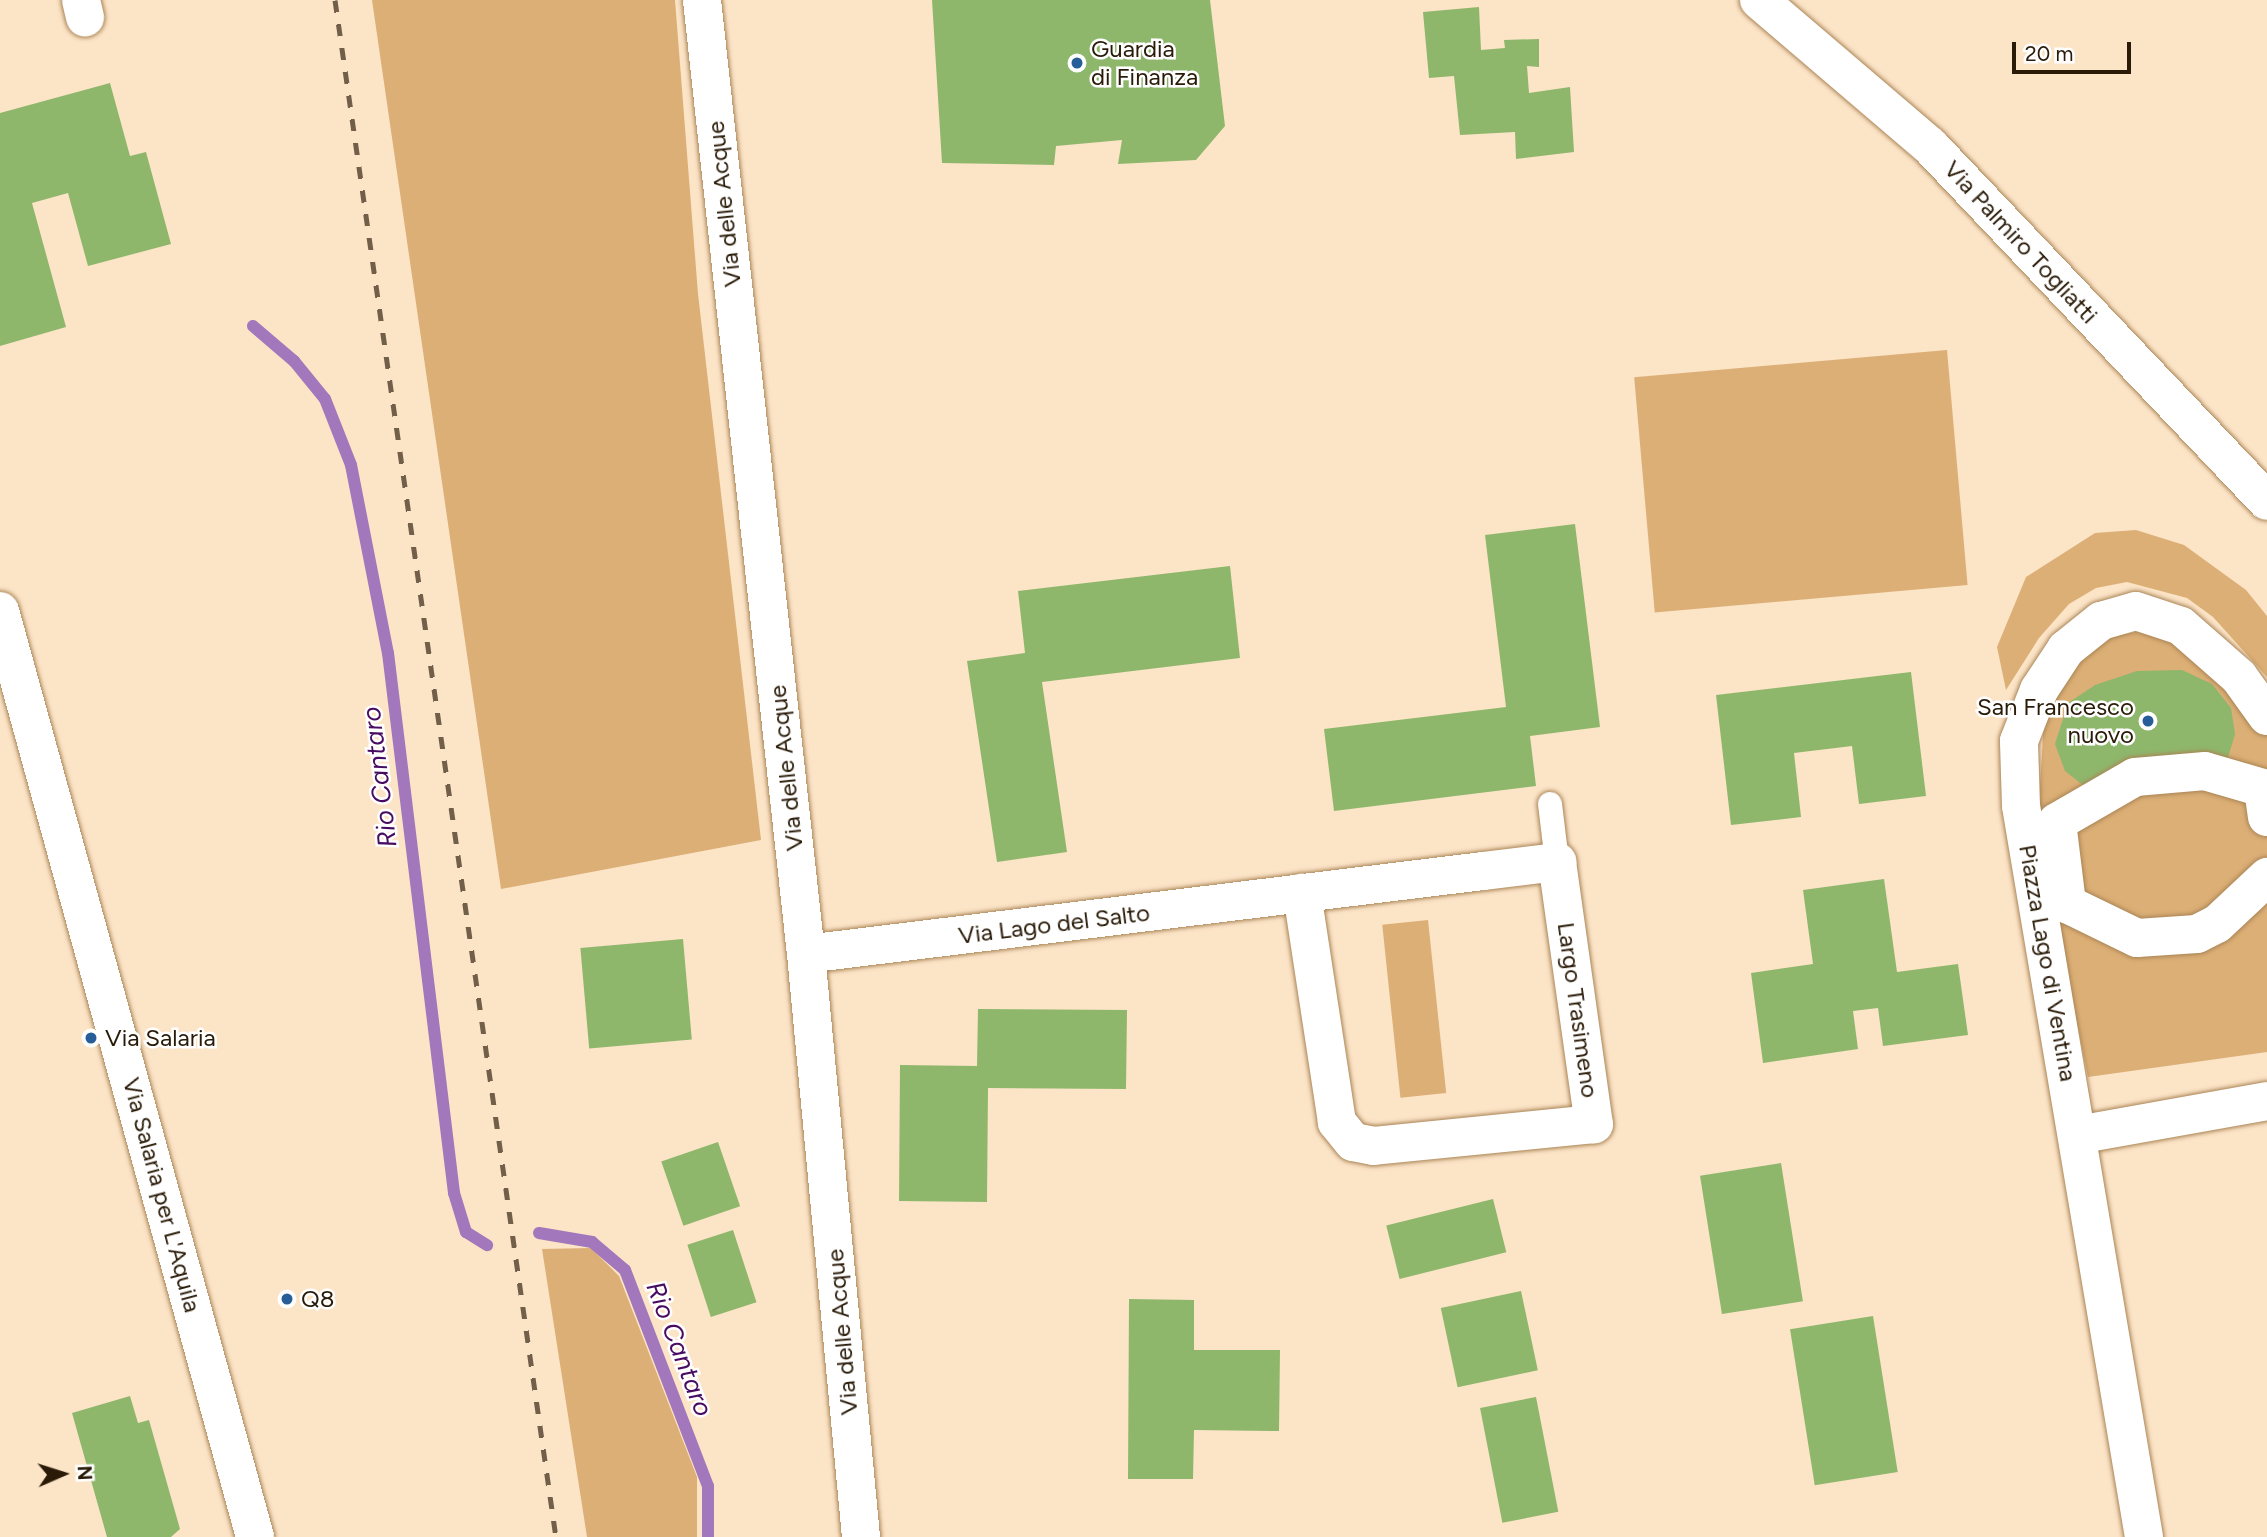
<!DOCTYPE html>
<style>
body{margin:0}
#map{position:relative;width:2267px;height:1537px;overflow:hidden;background:#fce4c7;font-family:Figtree,sans-serif}
div>[style]{position:absolute}
.green>*{inset:0;background:#dcaf76;transform-origin:0 0}
.stream>*{height:12px;margin:-6px;padding:0 6px;transform-origin:6px;border-radius:6px;background:#a277bc}
.building>*{inset:0;background:#8eb76c;transform-origin:0 0}
.roads{filter:drop-shadow(0 0 2px #aa8556) drop-shadow(0 0 2px #aa8556)}
.lane>*{height:24px;margin:-12px;padding:0 12px;transform-origin:12px;border-radius:12px;background:#fff}
.street>*{height:38px;margin:-19px;padding:0 19px;transform-origin:19px;border-radius:19px;background:#fff}
.secondary>*{height:38px;margin:-19px;padding:0 19px;transform-origin:19px;border-radius:19px;background:#fff}
.rail>*{height:5px;margin-top:-2.5px;transform-origin:0;background:repeating-linear-gradient(90deg,#715f49 0 12px,transparent 0 24px)}
.dots>*{width:19px;height:19px;translate:-50% -50%;box-sizing:border-box;border:4px solid #fff;border-radius:50%}
span{translate:-50% -50%;white-space:nowrap;text-align:center;line-height:1.15;-webkit-text-stroke:5px #fff;paint-order:stroke}
.poi-label{font-size:24px;color:#2a1b08}
.left{translate:0 -50%;text-align:left}
.right{translate:-100% -50%;text-align:right}
.street-label{font-size:24px;color:#2a1b08}
.water-label{font-size:26px;color:#470b62;font-style:italic}
.north{position:absolute;left:28px;top:1439px;width:70px;height:70px;-webkit-text-stroke:5px #fff;paint-order:stroke;rotate:87deg;font-size:19px;font-weight:700;line-height:28px;text-align:center;color:#2a1b08}
.north::after{content:'';display:block;margin:auto;width:24px;height:32px;background:#2a1b08;clip-path:polygon(50% 0,100% 100%,50% 72%,0 100%)}
.scale{position:absolute;left:2012px;top:42px;width:119px;height:32px;box-sizing:border-box;border:4px solid #2a1b08;border-top:0;padding-left:9px;font-size:21px;line-height:24px;white-space:nowrap;color:#2a1b08;-webkit-text-stroke:5px #fff;paint-order:stroke}
</style>
<div id="map">
<div class="green">
<div style="clip-path:polygon(372px 0,675px 0,698px 294px,761px 840px,501px 889px)"></div>
<div style="left:1947px;top:350px;width:236px;height:314px;rotate:85deg"></div>
<div style="clip-path:polygon(2136px 530px,2184px 545px,2246px 590px,2267px 616px,2267px 677px,2213px 617px,2187px 598px,2127px 582px,2096px 588px,2069px 604px,2039px 638px,2006px 690px,1997px 647px,2026px 577px,2095px 533px)"></div>
<div style="clip-path:polygon(2136px 632px,2169px 636px,2209px 662px,2267px 735px,2267px 1052px,2088px 1077px,2055px 916px,2039px 803px,2044px 719px,2074px 665px,2110px 637px)"></div>
<div style="left:1428px;top:920px;width:174px;height:46px;rotate:84deg"></div>
<div style="clip-path:polygon(591px 1248px,619px 1276px,697px 1477px,697px 1537px,587px 1537px,542px 1249px)"></div>
</div>
<div class="stream">
<div style="left:253px;top:326px;width:54px;rotate:40.5deg"></div>
<div style="left:294px;top:361px;width:49px;rotate:50.8deg"></div>
<div style="left:325px;top:399px;width:71px;rotate:68.5deg"></div>
<div style="left:351px;top:465px;width:192px;rotate:78.9deg"></div>
<div style="left:388px;top:653px;width:544px;rotate:83.03deg"></div>
<div style="left:454px;top:1193px;width:41px;rotate:72.9deg"></div>
<div style="left:466px;top:1232px;width:25px;rotate:32deg"></div>
<div style="left:539px;top:1233px;width:54px;rotate:9.6deg"></div>
<div style="left:592px;top:1242px;width:43px;rotate:40.3deg"></div>
<div style="left:625px;top:1270px;width:231px;rotate:69deg"></div>
<div style="left:708px;top:1486px;width:51px;rotate:90deg"></div>
</div>
<div class="building">
<div style="clip-path:polygon(932px 0,1210px 0,1225px 126px,1196px 160px,1118px 164px,1122px 140px,1056px 146px,1054px 165px,942px 163px)"></div>
<div style="clip-path:polygon(1479px 7px,1481px 50px,1505px 48px,1504px 40px,1539px 39px,1539px 67px,1527px 66px,1529px 93px,1570px 87px,1574px 152px,1516px 159px,1515px 132px,1460px 135px,1454px 76px,1429px 78px,1423px 12px)"></div>
<div style="clip-path:polygon(110px 83px,130px 156px,146px 152px,171px 244px,88px 266px,68px 193px,32px 203px,66px 327px,0 346px,0 113px)"></div>
<div style="clip-path:polygon(1575px 524px,1600px 727px,1530px 736px,1536px 786px,1334px 811px,1324px 729px,1506px 707px,1485px 535px)"></div>
<div style="clip-path:polygon(1230px 566px,1240px 658px,1042px 682px,1067px 852px,997px 862px,967px 661px,1025px 653px,1018px 591px)"></div>
<div style="clip-path:polygon(2182px 670px,2212px 684px,2231px 708px,2235px 734px,2227px 761px,2088px 789px,2065px 771px,2055px 744px,2068px 703px,2095px 685px,2137px 671px)"></div>
<div style="clip-path:polygon(1911px 672px,1926px 796px,1859px 804px,1852px 746px,1794px 753px,1801px 817px,1731px 825px,1716px 695px)"></div>
<div style="clip-path:polygon(1884px 879px,1897px 972px,1958px 964px,1968px 1035px,1883px 1046px,1878px 1008px,1853px 1011px,1858px 1049px,1763px 1063px,1751px 973px,1813px 964px,1803px 890px)"></div>
<div style="left:683px;top:939px;width:101px;height:103px;rotate:85deg"></div>
<div style="clip-path:polygon(978px 1009px,1127px 1010px,1126px 1089px,988px 1088px,987px 1202px,899px 1201px,900px 1065px,977px 1066px)"></div>
<div style="left:718px;top:1142px;width:68px;height:60px;rotate:71deg"></div>
<div style="left:1781px;top:1163px;width:140px;height:82px;rotate:81deg"></div>
<div style="left:1493px;top:1199px;width:55px;height:110px;rotate:76deg"></div>
<div style="left:733px;top:1230px;width:76px;height:48px;rotate:72deg"></div>
<div style="left:1521px;top:1291px;width:81px;height:82px;rotate:78deg"></div>
<div style="clip-path:polygon(1129px 1299px,1194px 1300px,1194px 1350px,1280px 1350px,1279px 1431px,1194px 1430px,1193px 1479px,1128px 1479px)"></div>
<div style="left:1873px;top:1316px;width:158px;height:84px;rotate:81deg"></div>
<div style="clip-path:polygon(130px 1396px,138px 1423px,149px 1420px,180px 1529px,171px 1537px,107px 1537px,72px 1413px)"></div>
<div style="left:1536px;top:1397px;width:117px;height:57px;rotate:79deg"></div>
</div>
<div class="roads">
<div class="lane">
<div style="left:1550px;top:804px;width:58px;rotate:83.1deg"></div>
</div>
<div class="street">
<div style="left:81px;top:0;width:18px;rotate:77deg"></div>
<div style="left:702px;top:0;width:960px;rotate:83.78deg"></div>
<div style="left:806px;top:954px;width:586px;rotate:84.61deg"></div>
<div style="left:2267px;top:817px;width:29px;rotate:-98deg"></div>
<div style="left:2263px;top:788px;width:60px;rotate:-163.7deg"></div>
<div style="left:2205px;top:771px;width:70px;rotate:175.1deg"></div>
<div style="left:2135px;top:777px;width:90px;rotate:150deg"></div>
<div style="left:2057px;top:822px;width:83px;rotate:83deg"></div>
<div style="left:2067px;top:904px;width:78px;rotate:25.9deg"></div>
<div style="left:2137px;top:938px;width:60px;rotate:-3.8deg"></div>
<div style="left:2197px;top:934px;width:22px;rotate:-27deg"></div>
<div style="left:2217px;top:924px;width:69px;rotate:-43.2deg"></div>
<div style="left:806px;top:954px;width:682px;rotate:-6.99deg"></div>
<div style="left:1483px;top:871px;width:75px;rotate:-6.9deg"></div>
<div style="left:1557px;top:862px;width:265px;rotate:82deg"></div>
<div style="left:1594px;top:1124px;width:221px;rotate:174.3deg"></div>
<div style="left:1374px;top:1146px;width:21px;rotate:-169deg"></div>
<div style="left:1353px;top:1142px;width:26px;rotate:-129deg"></div>
<div style="left:1337px;top:1122px;width:232px;rotate:-98.7deg"></div>
<div style="left:2077px;top:1135px;width:193px;rotate:-10.1deg"></div>
<div style="left:2144px;top:1537px;width:741px;rotate:-99.55deg"></div>
<div style="left:2021px;top:806px;width:65px;rotate:-91.8deg"></div>
<div style="left:2019px;top:741px;width:55px;rotate:-68.6deg"></div>
<div style="left:2039px;top:690px;width:49px;rotate:-56.6deg"></div>
<div style="left:2066px;top:649px;width:45px;rotate:-38.7deg"></div>
<div style="left:2101px;top:621px;width:36px;rotate:-16deg"></div>
<div style="left:2136px;top:611px;width:47px;rotate:18.4deg"></div>
<div style="left:2181px;top:626px;width:77px;rotate:41.3deg"></div>
<div style="left:2239px;top:677px;width:48px;rotate:54.3deg"></div>
</div>
<div class="secondary">
<div style="left:1759px;top:0;width:225px;rotate:40.5deg"></div>
<div style="left:1930px;top:146px;width:489px;rotate:46.5deg"></div>
<div style="left:0;top:611px;width:960px;rotate:74.6deg"></div>
</div>
</div>
<div class="rail">
<div style="left:335px;top:0;width:1553px;rotate:81.82deg"></div>
</div>
<div class="dots">
<div style="left:1077px;top:63px;background:#285e97"></div>
<div style="left:2148px;top:721px;background:#285e97"></div>
<div style="left:91px;top:1038px;background:#285e97"></div>
<div style="left:287px;top:1299px;background:#285e97"></div>
</div>
<div class="poi-label">
<span class="left" style="left:1091px;top:63px">Guardia<br>di Finanza</span>
<span class="right" style="left:2134px;top:721px">San Francesco<br>nuovo</span>
<span class="left" style="left:105px;top:1038px">Via Salaria</span>
<span class="left" style="left:301px;top:1299px">Q8</span>
</div>
<div class="street-label">
<span style="left:724px;top:204px;rotate:-96deg">Via delle Acque</span>
<span style="left:2021px;top:242px;rotate:47deg">Via Palmiro Togliatti</span>
<span style="left:786px;top:768px;rotate:-96deg">Via delle Acque</span>
<span style="left:1054px;top:924px;rotate:-7deg">Via Lago del Salto</span>
<span style="left:2048px;top:963px;rotate:80deg">Piazza Lago di Ventina</span>
<span style="left:1578px;top:1010px;rotate:82deg">Largo Trasimeno</span>
<span style="left:162px;top:1195px;rotate:75deg">Via Salaria per L'Aquila</span>
<span style="left:842px;top:1332px;rotate:-95deg">Via delle Acque</span>
</div>
<div class="water-label">
<span style="left:380px;top:777px;rotate:-97deg">Rio Cantaro</span>
<span style="left:679px;top:1349px;rotate:69deg">Rio Cantaro</span>
</div>
<div class="north">N</div>
<div class="scale">20 m</div>
</div>
